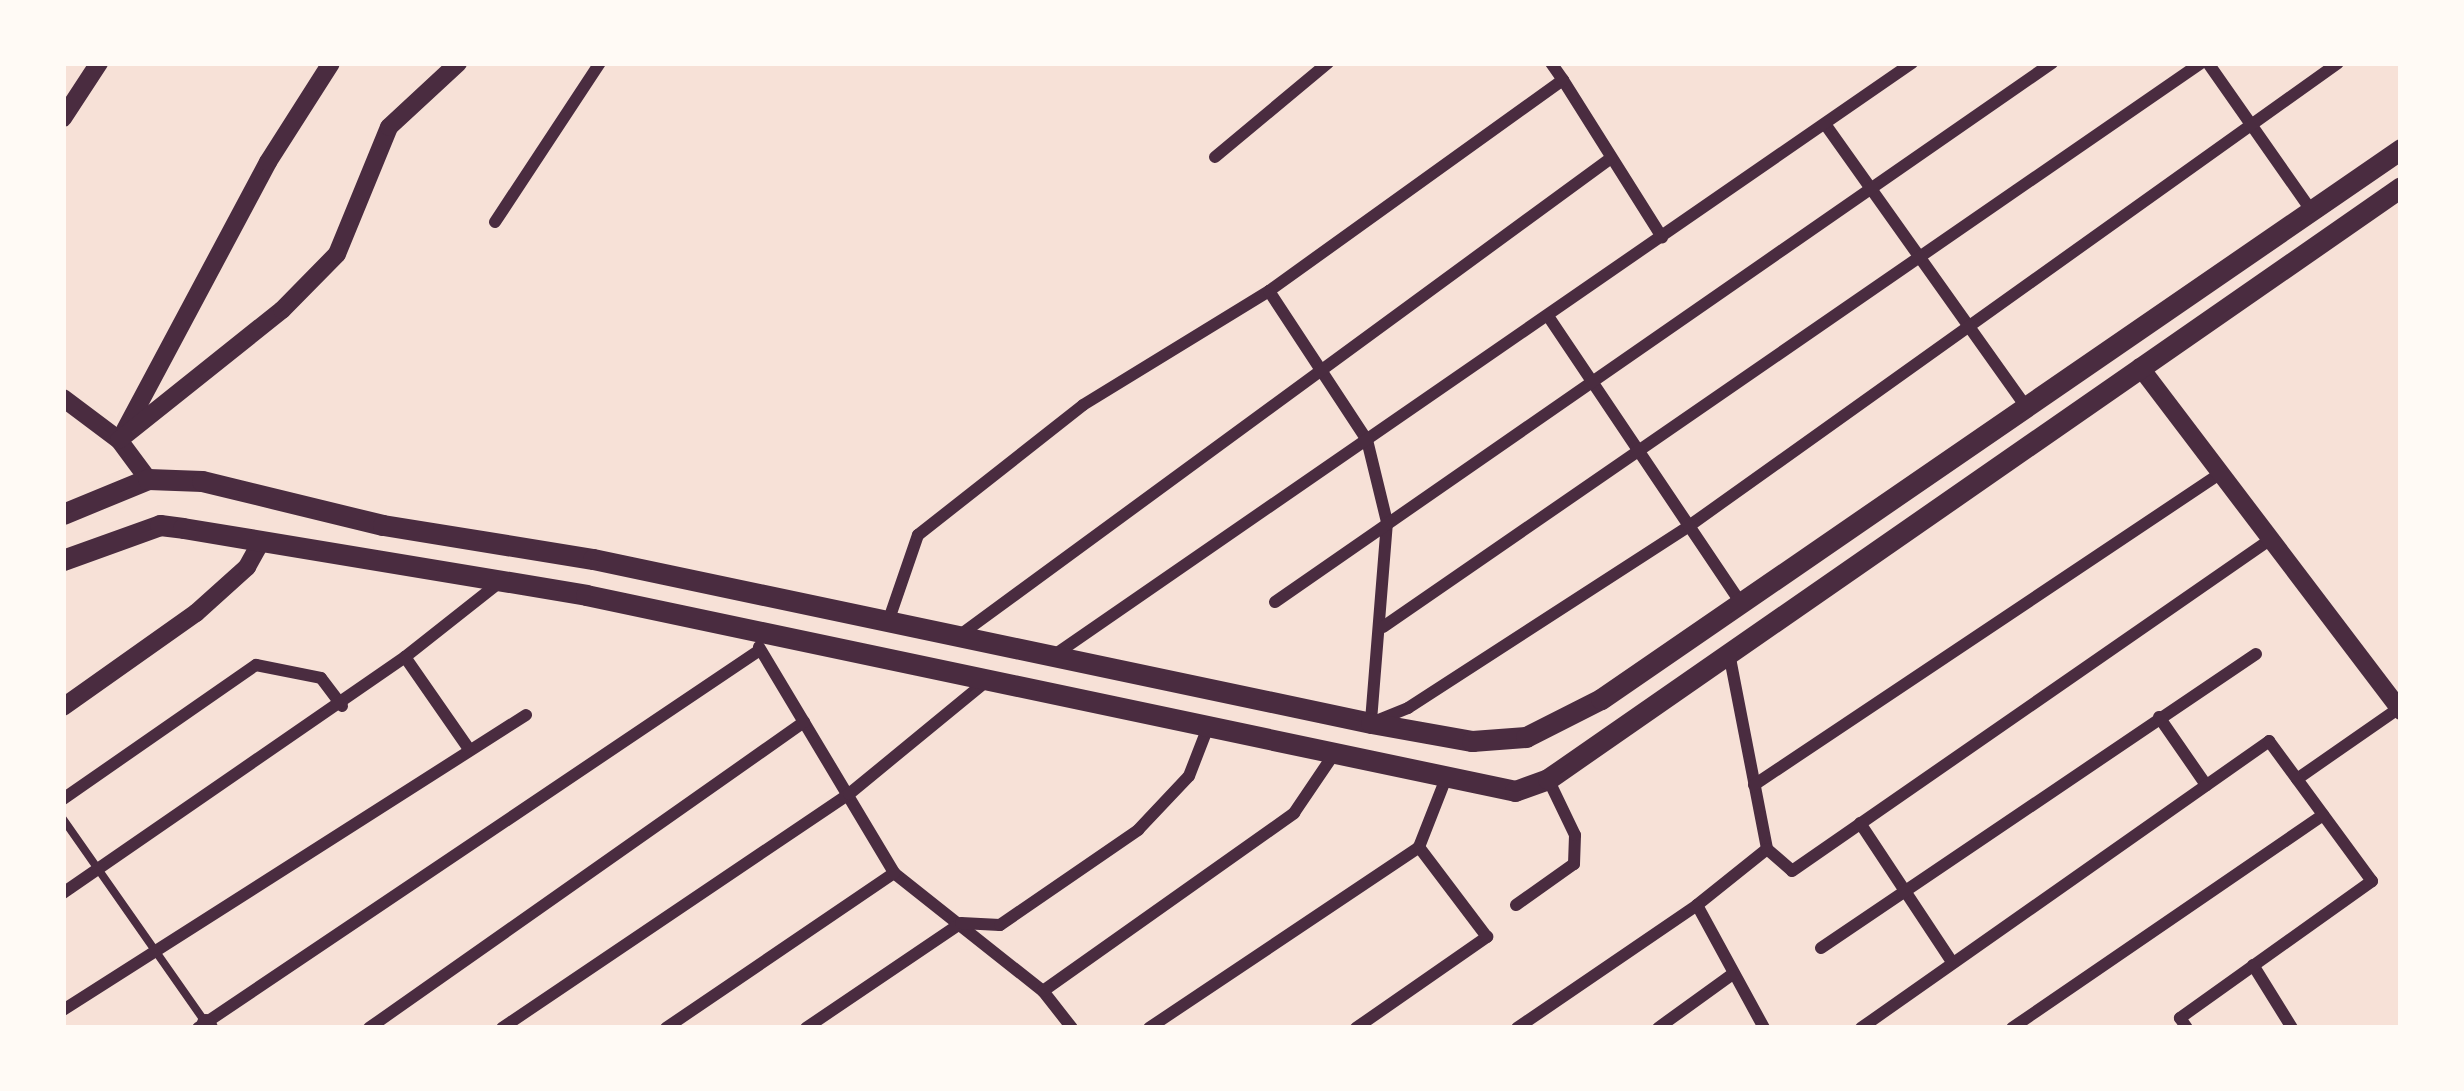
<!DOCTYPE html>
<style>
body{margin:0}
#map{position:relative;width:2464px;height:1091px;overflow:hidden;background:#f7e1d7;font-family:"Open Sans",sans-serif}
div>[style]{position:absolute}
.service>*{height:8px;margin:-4px;padding:0 4px;transform-origin:4px;border-radius:4px;background:#4a2c40}
.minor>*{height:12px;margin:-6px;padding:0 6px;transform-origin:6px;border-radius:6px;background:#4a2c40}
.tertiary>*{height:18px;margin:-9px;padding:0 9px;transform-origin:9px;border-radius:9px;background:#4a2c40}
.secondary>*{height:21px;margin:-10.5px;padding:0 10.5px;transform-origin:10.5px;border-radius:10.5px;background:#4a2c40}
span{translate:-50% -50%;white-space:nowrap;text-align:center;line-height:1.15;-webkit-text-stroke:10px #fffaf5;paint-order:stroke}
.frame{position:absolute;inset:0;border:66px solid #fffaf5;pointer-events:none}
</style>
<div id="map">
<div class="service">
<div style="left:63px;top:819px;width:248px;rotate:55deg"></div>
</div>
<div class="minor">
<div style="left:2208px;top:63px;width:179px;rotate:55deg"></div>
<div style="left:1563px;top:80px;width:186px;rotate:57.8deg"></div>
<div style="left:1825px;top:124px;width:347px;rotate:54.6deg"></div>
<div style="left:1215px;top:157px;width:147px;rotate:-39.8deg"></div>
<div style="left:495px;top:222px;width:191px;rotate:-56.6deg"></div>
<div style="left:1269px;top:291px;width:178px;rotate:56.7deg"></div>
<div style="left:1367px;top:440px;width:84px;rotate:76.3deg"></div>
<div style="left:1387px;top:522px;width:202px;rotate:94.6deg"></div>
<div style="left:1371px;top:723px;width:40px;rotate:-22deg"></div>
<div style="left:1408px;top:708px;width:335px;rotate:-32.9deg"></div>
<div style="left:1689px;top:526px;width:797px;rotate:-35.5deg"></div>
<div style="left:1548px;top:316px;width:346px;rotate:56.1deg"></div>
<div style="left:1275px;top:602px;width:946px;rotate:-34.75deg"></div>
<div style="left:888px;top:622px;width:92px;rotate:-71deg"></div>
<div style="left:918px;top:535px;width:210px;rotate:-38.2deg"></div>
<div style="left:1083px;top:405px;width:218px;rotate:-31.5deg"></div>
<div style="left:1269px;top:291px;width:362px;rotate:-35.7deg"></div>
<div style="left:1563px;top:80px;width:21px;rotate:-125deg"></div>
<div style="left:1383px;top:627px;width:994px;rotate:-34.59deg"></div>
<div style="left:960px;top:635px;width:807px;rotate:-36.23deg"></div>
<div style="left:759px;top:647px;width:263px;rotate:59.1deg"></div>
<div style="left:894px;top:873px;width:190px;rotate:38.4deg"></div>
<div style="left:1043px;top:991px;width:47px;rotate:51.9deg"></div>
<div style="left:1729px;top:653px;width:200px;rotate:79deg"></div>
<div style="left:1767px;top:849px;width:90px;rotate:141.3deg"></div>
<div style="left:1697px;top:905px;width:140px;rotate:61.4deg"></div>
<div style="left:1053px;top:656px;width:1044px;rotate:-34.62deg"></div>
<div style="left:405px;top:657px;width:121px;rotate:-38.3deg"></div>
<div style="left:2159px;top:717px;width:83px;rotate:55.3deg"></div>
<div style="left:2297px;top:779px;width:124px;rotate:-34.8deg"></div>
<div style="left:1754px;top:785px;width:562px;rotate:-33.75deg"></div>
<div style="left:63px;top:799px;width:235px;rotate:-34.8deg"></div>
<div style="left:256px;top:665px;width:66px;rotate:11.3deg"></div>
<div style="left:321px;top:678px;width:35px;rotate:53deg"></div>
<div style="left:1860px;top:823px;width:167px;rotate:56.5deg"></div>
<div style="left:1767px;top:849px;width:33px;rotate:41deg"></div>
<div style="left:1792px;top:871px;width:583px;rotate:-34.73deg"></div>
<div style="left:63px;top:893px;width:416px;rotate:-34.6deg"></div>
<div style="left:405px;top:657px;width:112px;rotate:55.2deg"></div>
<div style="left:1516px;top:905px;width:71px;rotate:-35.3deg"></div>
<div style="left:1574px;top:864px;width:29px;rotate:-88deg"></div>
<div style="left:1575px;top:835px;width:62px;rotate:-115.7deg"></div>
<div style="left:1821px;top:948px;width:525px;rotate:-34.05deg"></div>
<div style="left:2253px;top:965px;width:74px;rotate:58.2deg"></div>
<div style="left:1043px;top:991px;width:308px;rotate:-35.3deg"></div>
<div style="left:1294px;top:813px;width:71px;rotate:-55.9deg"></div>
<div style="left:63px;top:1010px;width:549px;rotate:-32.5deg"></div>
<div style="left:198px;top:1028px;width:674px;rotate:-33.93deg"></div>
<div style="left:369px;top:1028px;width:532px;rotate:-35.12deg"></div>
<div style="left:502px;top:1028px;width:419px;rotate:-34deg"></div>
<div style="left:849px;top:794px;width:180px;rotate:-39.4deg"></div>
<div style="left:666px;top:1028px;width:276px;rotate:-34.2deg"></div>
<div style="left:806px;top:1028px;width:187px;rotate:-34.1deg"></div>
<div style="left:961px;top:923px;width:39px;rotate:3deg"></div>
<div style="left:1000px;top:925px;width:168px;rotate:-34.5deg"></div>
<div style="left:1138px;top:830px;width:74px;rotate:-46.6deg"></div>
<div style="left:1189px;top:776px;width:53px;rotate:-68.8deg"></div>
<div style="left:1149px;top:1028px;width:325px;rotate:-33.8deg"></div>
<div style="left:1419px;top:847px;width:74px;rotate:-68.6deg"></div>
<div style="left:1356px;top:1028px;width:160px;rotate:-34.8deg"></div>
<div style="left:1487px;top:937px;width:113px;rotate:-127.1deg"></div>
<div style="left:1517px;top:1028px;width:218px;rotate:-34.3deg"></div>
<div style="left:1658px;top:1028px;width:89px;rotate:-35.8deg"></div>
<div style="left:1861px;top:1028px;width:499px;rotate:-35.1deg"></div>
<div style="left:2269px;top:741px;width:174px;rotate:53.7deg"></div>
<div style="left:2372px;top:881px;width:236px;rotate:144.5deg"></div>
<div style="left:2180px;top:1018px;width:12px;rotate:55deg"></div>
<div style="left:2012px;top:1028px;width:377px;rotate:-34.4deg"></div>
</div>
<div class="tertiary">
<div style="left:63px;top:118px;width:66px;rotate:-56.8deg"></div>
<div style="left:2140px;top:367px;width:432px;rotate:52.8deg"></div>
<div style="left:63px;top:398px;width:70px;rotate:36.9deg"></div>
<div style="left:119px;top:440px;width:49px;rotate:53.4deg"></div>
<div style="left:125px;top:430px;width:304px;rotate:-61.9deg"></div>
<div style="left:268px;top:162px;width:117px;rotate:-57.5deg"></div>
<div style="left:119px;top:440px;width:208px;rotate:-38.6deg"></div>
<div style="left:282px;top:310px;width:78px;rotate:-45.5deg"></div>
<div style="left:337px;top:254px;width:137px;rotate:-67.7deg"></div>
<div style="left:389px;top:127px;width:94px;rotate:-42.8deg"></div>
<div style="left:63px;top:707px;width:163px;rotate:-35.3deg"></div>
<div style="left:196px;top:613px;width:69px;rotate:-42deg"></div>
<div style="left:247px;top:567px;width:29px;rotate:-61deg"></div>
<div style="left:206px;top:1023px;width:6px;rotate:59deg"></div>
</div>
<div class="secondary">
<div style="left:63px;top:514px;width:92px;rotate:-22.4deg"></div>
<div style="left:148px;top:479px;width:54px;rotate:2.1deg"></div>
<div style="left:202px;top:481px;width:186px;rotate:13.7deg"></div>
<div style="left:383px;top:525px;width:213px;rotate:9.2deg"></div>
<div style="left:593px;top:559px;width:795px;rotate:11.9deg"></div>
<div style="left:1371px;top:723px;width:103px;rotate:10.1deg"></div>
<div style="left:1472px;top:741px;width:54px;rotate:-4.2deg"></div>
<div style="left:1526px;top:737px;width:84px;rotate:-26.9deg"></div>
<div style="left:1601px;top:699px;width:971px;rotate:-34.51deg"></div>
<div style="left:63px;top:560px;width:103px;rotate:-19.8deg"></div>
<div style="left:160px;top:525px;width:23px;rotate:7deg"></div>
<div style="left:183px;top:528px;width:409px;rotate:9.4deg"></div>
<div style="left:586px;top:595px;width:949px;rotate:11.91deg"></div>
<div style="left:1515px;top:791px;width:35px;rotate:-20deg"></div>
<div style="left:1548px;top:779px;width:1038px;rotate:-34.76deg"></div>
</div>
<div class="frame"></div>
</div>
